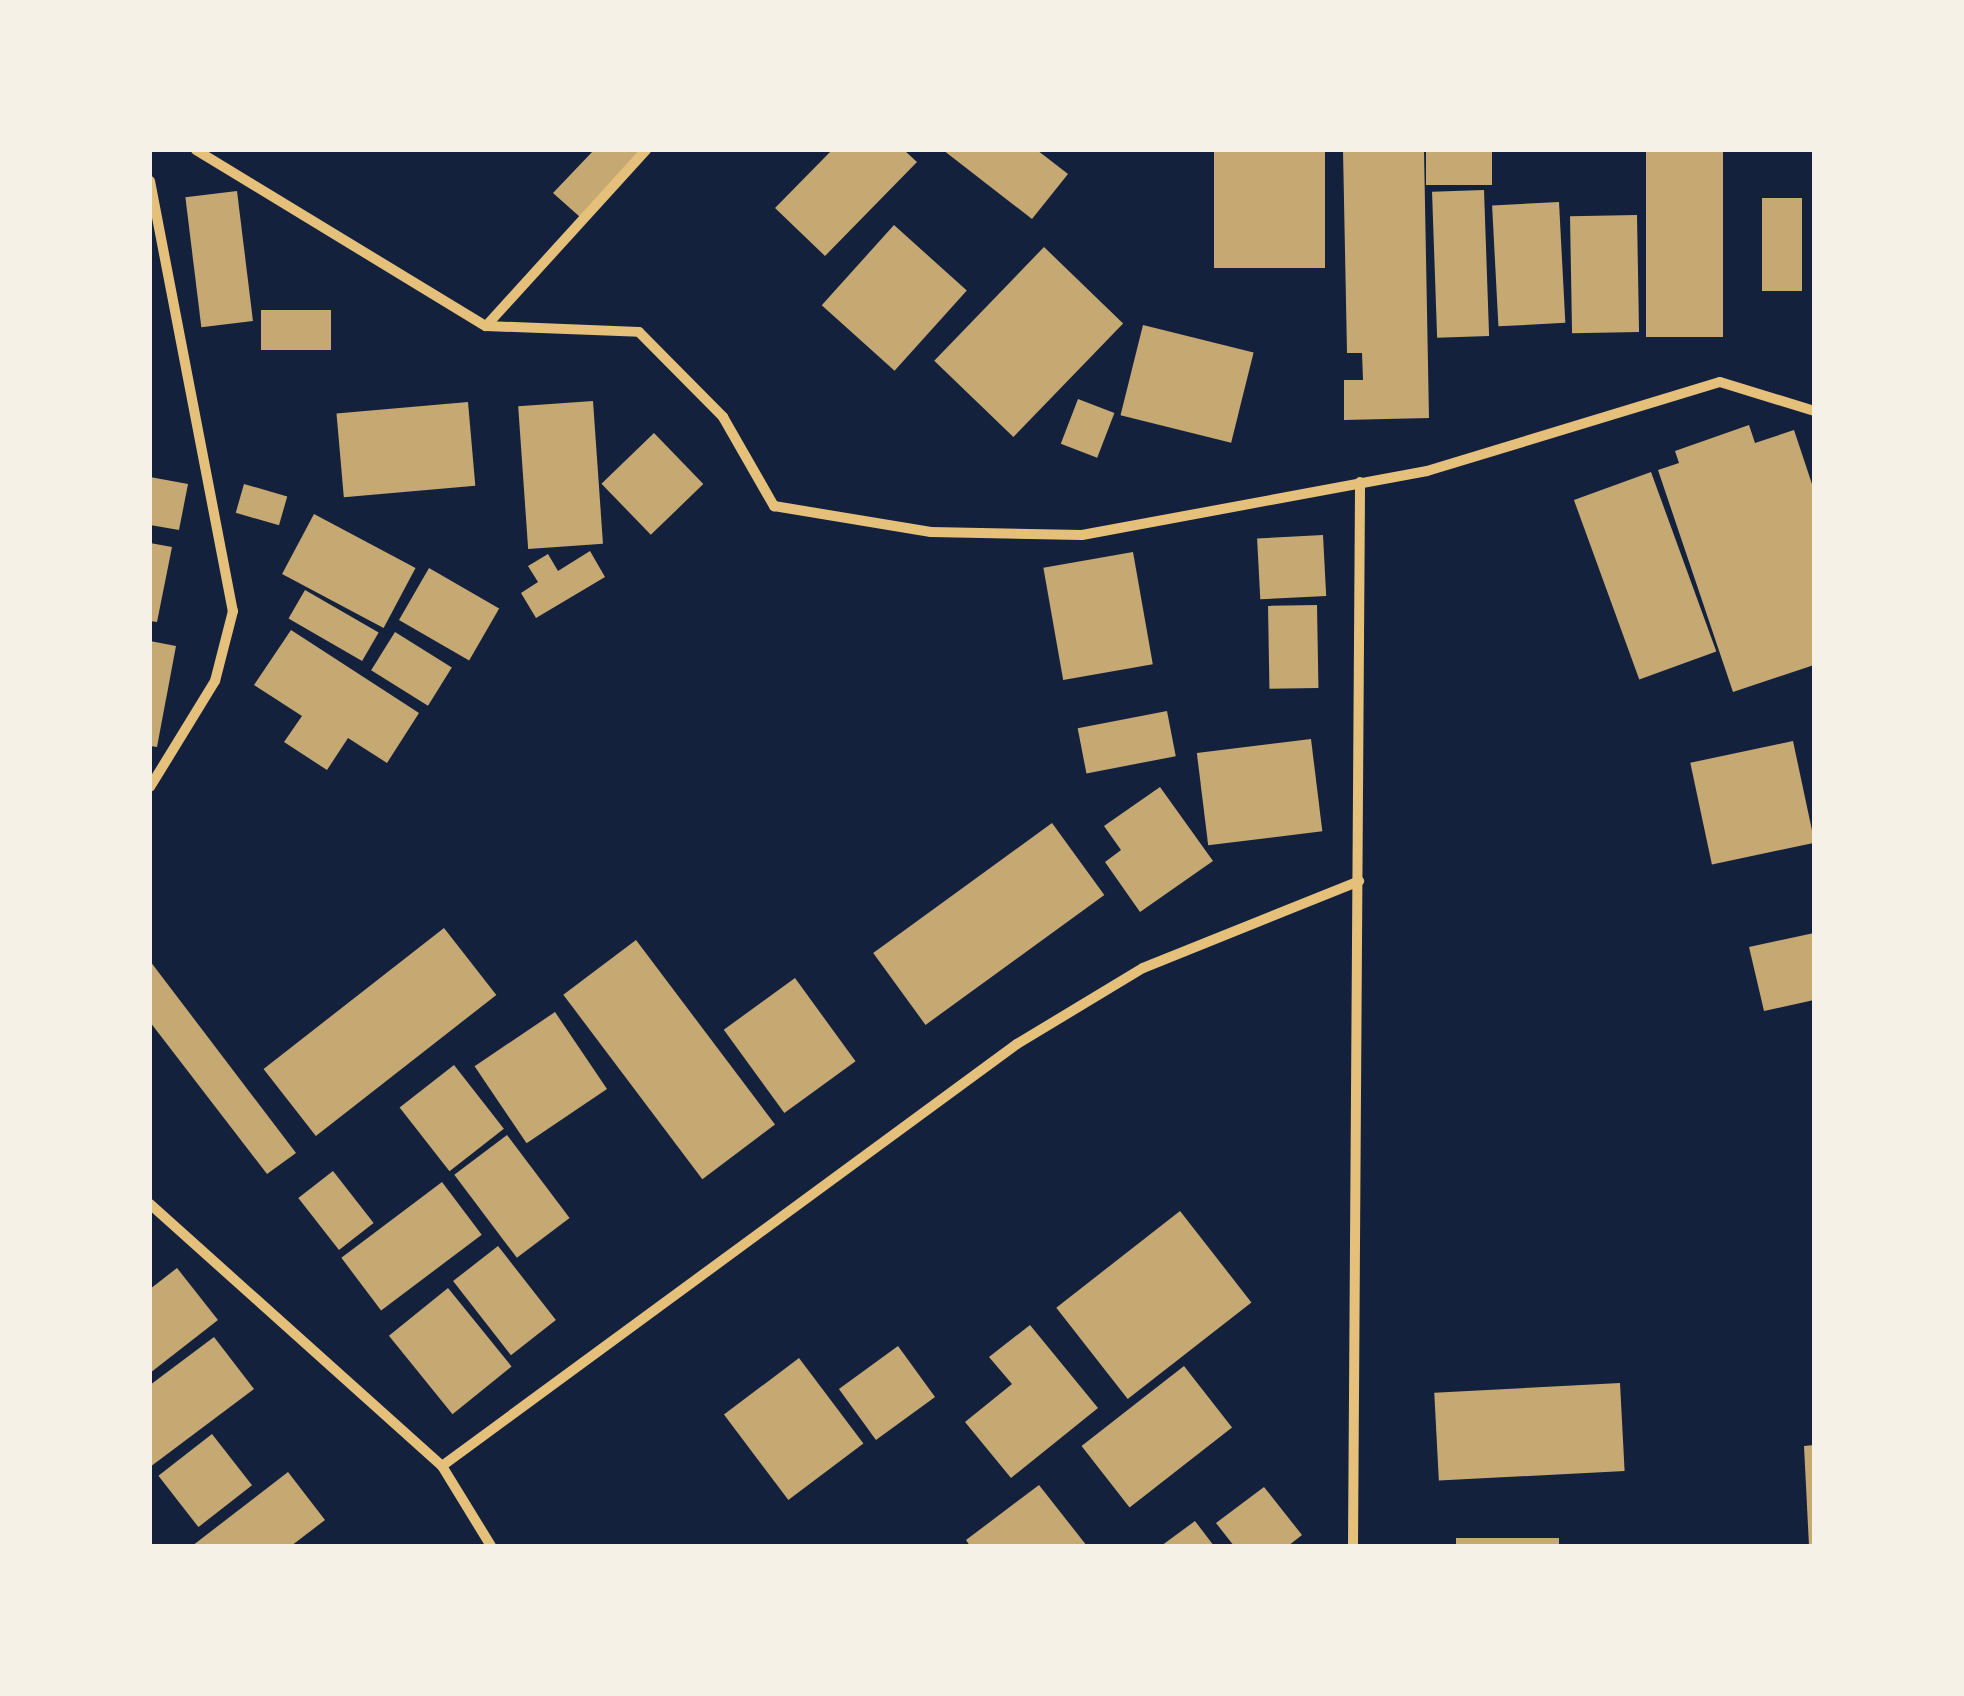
<!DOCTYPE html>
<style>
body{margin:0}
#map{position:relative;width:1964px;height:1696px;overflow:hidden;background:#14213d;font-family:"PT Sans",sans-serif}
div>[style]{position:absolute}
.building>*{inset:0;background:#c6a872;transform-origin:0 0}
.minor>*{height:10px;margin:-5px;padding:0 5px;transform-origin:5px;border-radius:5px;background:#e5c07b}
span{translate:-50% -50%;white-space:nowrap;text-align:center;line-height:1.15;-webkit-text-stroke:10px #f6f1e7;paint-order:stroke}
.frame{position:absolute;inset:0;border:152px solid #f6f1e7;pointer-events:none}
</style>
<div id="map">
<div class="building">
<div style="clip-path:polygon(594px 150px,643px 150px,580px 217px,553px 193px)"></div>
<div style="clip-path:polygon(832px 150px,904px 150px,917px 162px,825px 256px,775px 208px)"></div>
<div style="clip-path:polygon(943px 150px,1037px 150px,1068px 174px,1032px 219px)"></div>
<div style="left:1214px;top:150px;width:111px;height:118px"></div>
<div style="clip-path:polygon(1343px 150px,1424px 150px,1429px 418px,1344px 420px,1344px 380px,1363px 380px,1362px 353px,1347px 353px)"></div>
<div style="left:1426px;top:150px;width:66px;height:35px"></div>
<div style="left:1646px;top:150px;width:77px;height:187px"></div>
<div style="left:1484px;top:190px;width:146px;height:52px;rotate:88deg"></div>
<div style="left:237px;top:191px;width:131px;height:52px;rotate:83deg"></div>
<div style="left:1802px;top:198px;width:93px;height:40px;rotate:90deg"></div>
<div style="left:1559px;top:202px;width:121px;height:67px;rotate:87deg"></div>
<div style="left:1637px;top:215px;width:117px;height:67px;rotate:89deg"></div>
<div style="left:894px;top:225px;width:98px;height:108px;rotate:42deg"></div>
<div style="left:1044px;top:247px;width:110px;height:158px;rotate:44deg"></div>
<div style="left:261px;top:310px;width:70px;height:40px"></div>
<div style="left:1143px;top:325px;width:114px;height:93px;rotate:14deg"></div>
<div style="left:1078px;top:399px;width:39px;height:48px;rotate:21deg"></div>
<div style="left:593px;top:401px;width:143px;height:75px;rotate:86deg"></div>
<div style="left:468px;top:402px;width:84px;height:132px;rotate:85deg"></div>
<div style="clip-path:polygon(1749px 425px,1755px 443px,1794px 430px,1814px 490px,1814px 665px,1733px 692px,1658px 470px,1679px 463px,1675px 451px)"></div>
<div style="left:654px;top:433px;width:71px;height:73px;rotate:46deg"></div>
<div style="left:1651px;top:472px;width:191px;height:82px;rotate:70deg"></div>
<div style="clip-path:polygon(150px 477px,188px 484px,179px 530px,150px 525px)"></div>
<div style="left:244px;top:484px;width:45px;height:30px;rotate:16deg"></div>
<div style="left:314px;top:514px;width:115px;height:68px;rotate:28deg"></div>
<div style="left:1323px;top:535px;width:61px;height:66px;rotate:87deg"></div>
<div style="clip-path:polygon(150px 543px,172px 547px,157px 622px,150px 621px)"></div>
<div style="clip-path:polygon(590px 551px,605px 577px,536px 618px,521px 593px,538px 582px,528px 566px,548px 554px,558px 571px)"></div>
<div style="left:1133px;top:552px;width:114px;height:91px;rotate:80deg"></div>
<div style="left:429px;top:568px;width:81px;height:60px;rotate:30deg"></div>
<div style="left:305px;top:590px;width:85px;height:33px;rotate:30deg"></div>
<div style="left:1317px;top:605px;width:83px;height:49px;rotate:89deg"></div>
<div style="clip-path:polygon(291px 630px,419px 713px,387px 763px,348px 738px,327px 770px,284px 742px,302px 716px,254px 685px)"></div>
<div style="left:395px;top:632px;width:67px;height:45px;rotate:32deg"></div>
<div style="clip-path:polygon(150px 641px,176px 646px,157px 747px,150px 746px)"></div>
<div style="left:1167px;top:711px;width:46px;height:91px;rotate:79deg"></div>
<div style="left:1311px;top:739px;width:93px;height:115px;rotate:83deg"></div>
<div style="left:1793px;top:741px;width:104px;height:105px;rotate:78deg"></div>
<div style="clip-path:polygon(1160px 787px,1213px 861px,1140px 912px,1105px 862px,1121px 850px,1104px 826px)"></div>
<div style="left:1052px;top:823px;width:89px;height:221px;rotate:54deg"></div>
<div style="left:444px;top:928px;width:85px;height:229px;rotate:52deg"></div>
<div style="clip-path:polygon(1814px 933px,1814px 1000px,1764px 1011px,1749px 947px)"></div>
<div style="left:636px;top:940px;width:231px;height:91px;rotate:53deg"></div>
<div style="clip-path:polygon(150px 961px,296px 1153px,267px 1174px,150px 1022px)"></div>
<div style="left:795px;top:978px;width:103px;height:88px;rotate:54deg"></div>
<div style="left:555px;top:1012px;width:93px;height:97px;rotate:56deg"></div>
<div style="left:454px;top:1065px;width:81px;height:69px;rotate:52deg"></div>
<div style="left:507px;top:1135px;width:104px;height:66px;rotate:53deg"></div>
<div style="left:333px;top:1171px;width:66px;height:44px;rotate:52deg"></div>
<div style="left:442px;top:1182px;width:66px;height:126px;rotate:53deg"></div>
<div style="left:1180px;top:1211px;width:116px;height:157px;rotate:52deg"></div>
<div style="left:498px;top:1246px;width:94px;height:57px;rotate:52deg"></div>
<div style="clip-path:polygon(177px 1268px,218px 1320px,150px 1373px,150px 1289px)"></div>
<div style="left:448px;top:1288px;width:101px;height:76px;rotate:51deg"></div>
<div style="clip-path:polygon(1030px 1325px,1098px 1408px,1011px 1478px,965px 1422px,1012px 1384px,989px 1357px)"></div>
<div style="clip-path:polygon(214px 1337px,254px 1389px,150px 1467px,150px 1385px)"></div>
<div style="left:898px;top:1346px;width:63px;height:73px;rotate:54deg"></div>
<div style="left:799px;top:1358px;width:107px;height:94px;rotate:53deg"></div>
<div style="left:1184px;top:1366px;width:78px;height:130px;rotate:52deg"></div>
<div style="left:1620px;top:1383px;width:88px;height:186px;rotate:87deg"></div>
<div style="left:212px;top:1434px;width:65px;height:68px;rotate:52deg"></div>
<div style="clip-path:polygon(1814px 1445px,1814px 1546px,1809px 1546px,1804px 1446px)"></div>
<div style="clip-path:polygon(288px 1472px,325px 1520px,291px 1546px,192px 1546px)"></div>
<div style="clip-path:polygon(1039px 1485px,1087px 1546px,970px 1546px,966px 1540px)"></div>
<div style="clip-path:polygon(1264px 1487px,1302px 1535px,1288px 1546px,1234px 1546px,1216px 1523px)"></div>
<div style="clip-path:polygon(1195px 1521px,1214px 1546px,1161px 1546px)"></div>
<div style="left:1559px;top:1538px;width:8px;height:103px;rotate:90deg"></div>
</div>
<div class="minor">
<div style="left:196px;top:150px;width:339px;rotate:31.3deg"></div>
<div style="left:486px;top:326px;width:153px;rotate:2.2deg"></div>
<div style="left:639px;top:332px;width:120px;rotate:45.3deg"></div>
<div style="left:723px;top:417px;width:103px;rotate:60.2deg"></div>
<div style="left:774px;top:506px;width:159px;rotate:9.4deg"></div>
<div style="left:931px;top:532px;width:151px;rotate:1.1deg"></div>
<div style="left:1082px;top:535px;width:351px;rotate:-10.5deg"></div>
<div style="left:1427px;top:471px;width:306px;rotate:-16.9deg"></div>
<div style="left:1720px;top:382px;width:98px;rotate:17.1deg"></div>
<div style="left:150px;top:181px;width:438px;rotate:79.1deg"></div>
<div style="left:233px;top:611px;width:72px;rotate:104.4deg"></div>
<div style="left:215px;top:681px;width:124px;rotate:121.5deg"></div>
<div style="left:486px;top:326px;width:238px;rotate:-47.7deg"></div>
<div style="left:150px;top:1204px;width:392px;rotate:41.9deg"></div>
<div style="left:442px;top:1466px;width:94px;rotate:58.5deg"></div>
<div style="left:442px;top:1466px;width:713px;rotate:-36.28deg"></div>
<div style="left:1017px;top:1044px;width:147px;rotate:-31.1deg"></div>
<div style="left:1143px;top:968px;width:233px;rotate:-21.9deg"></div>
<div style="left:1353px;top:1546px;width:1064px;rotate:-89.62deg"></div>
</div>
<div class="frame"></div>
</div>
